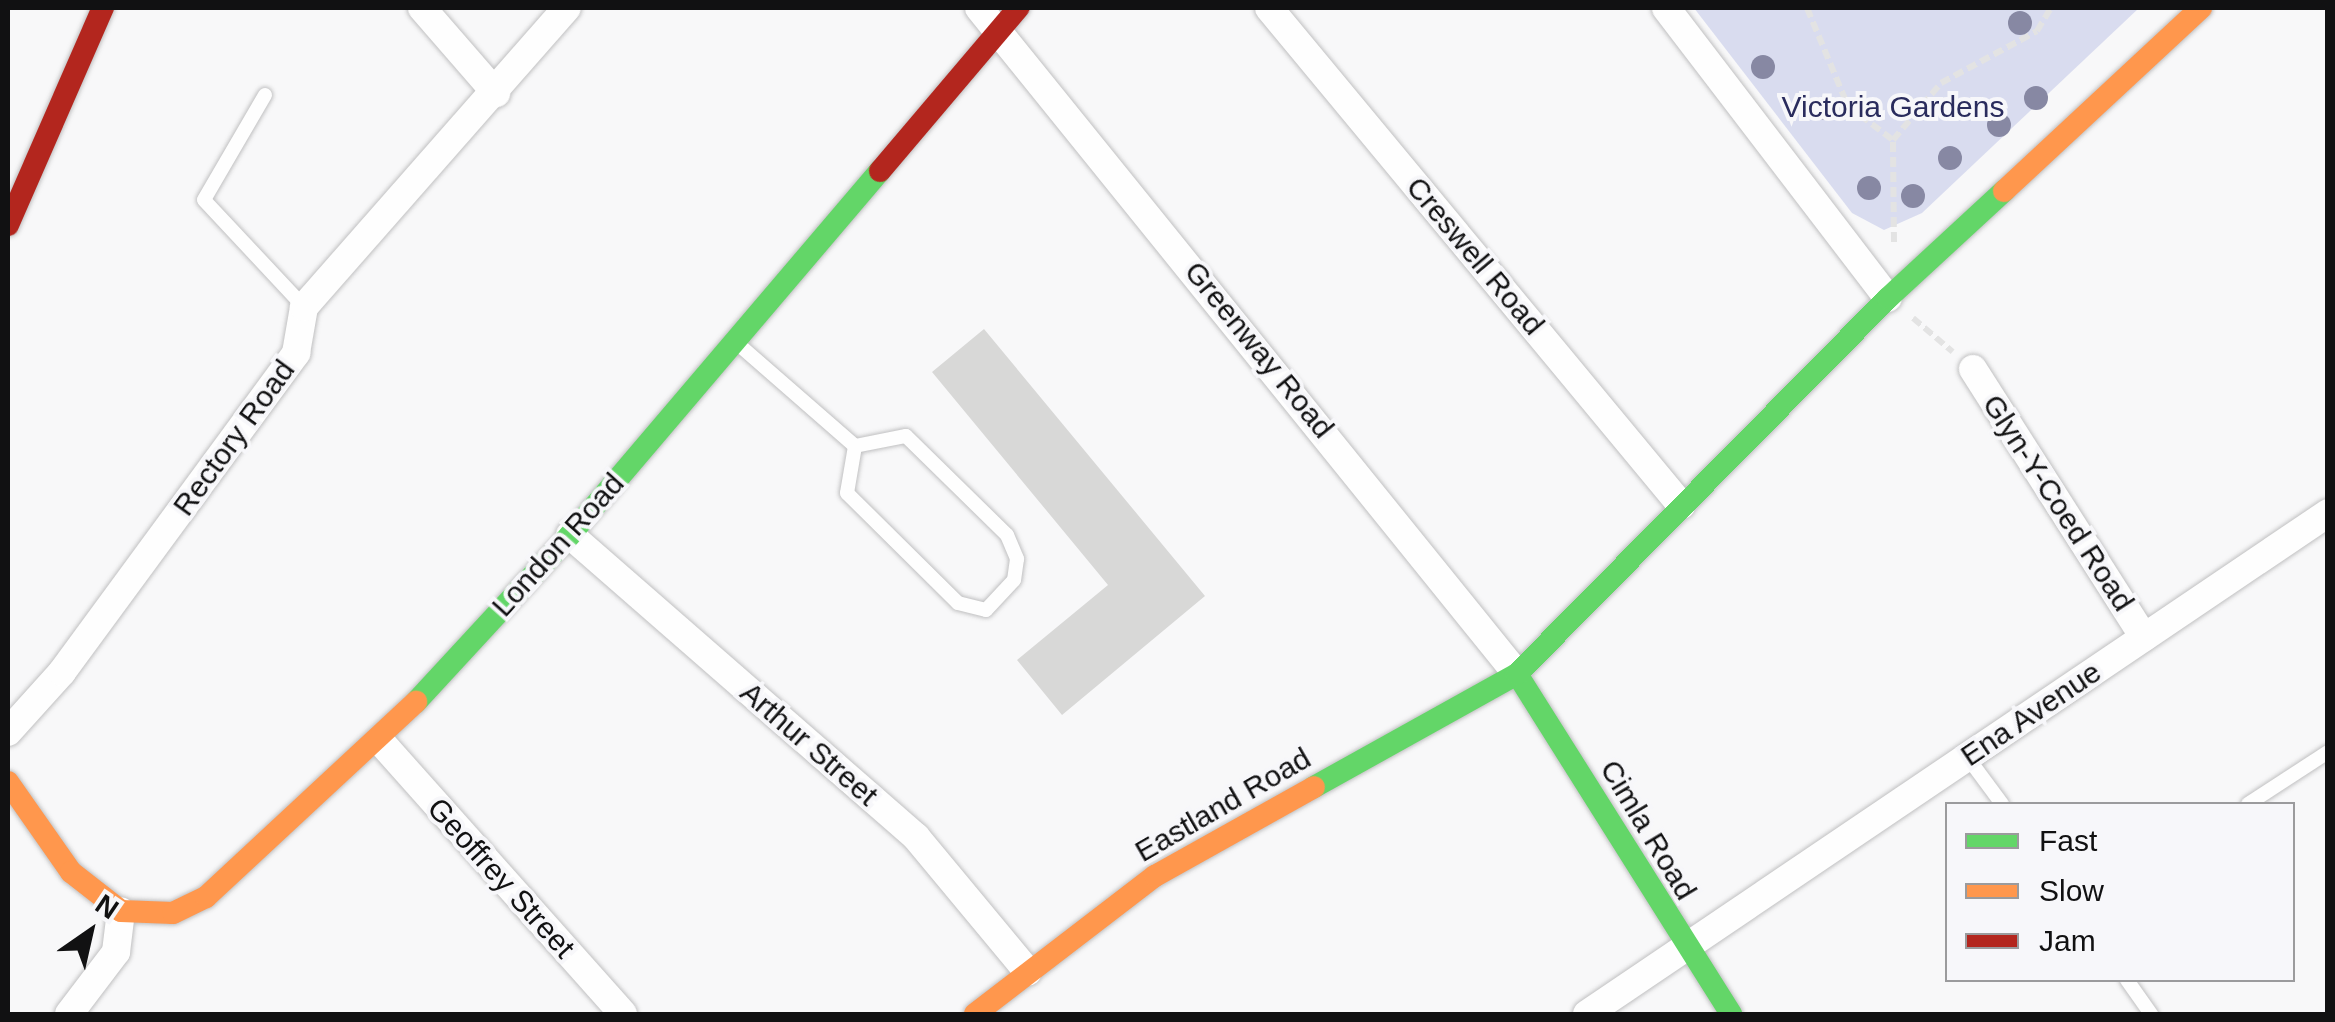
<!DOCTYPE html>
<style>
body{margin:0}
#map{position:relative;width:2335px;height:1022px;overflow:hidden;background:#f8f8f9;font-family:Arial,sans-serif}
div>[style]{position:absolute}
.green>*{inset:0;background:#d9dcef}
.building>*{inset:0;background:#d8d8d7}
.path>*{height:6px;margin-top:-3px;transform-origin:0;background:repeating-linear-gradient(90deg,#e3e3e3 0 10px,transparent 0 15px)}
.roads{filter:drop-shadow(0 0 2px #c0c0c1) drop-shadow(0 0 2px #c0c0c1)}
.lane>*{height:14px;margin:-7px;padding:0 7px;transform-origin:7px;border-radius:7px;background:#fefefe}
.street>*{height:28px;margin:-14px;padding:0 14px;transform-origin:14px;border-radius:14px;background:#fefefe}
.fast>*{height:22px;margin:-11px;padding:0 11px;transform-origin:11px;border-radius:11px;background:#63d668}
.slow>*{height:22px;margin:-11px;padding:0 11px;transform-origin:11px;border-radius:11px;background:#ff974d}
.jam>*{height:22px;margin:-11px;padding:0 11px;transform-origin:11px;border-radius:11px;background:#b3261e}
.trees>*{width:24px;height:24px;margin:-12px;border-radius:50%;background:#8788a3}
span{translate:-50% -50%;white-space:nowrap;text-align:center;line-height:1.15;-webkit-text-stroke:8px #f7f7fa;paint-order:stroke}
.park-label{font-size:30px;color:#2a2c5d}
.street-label{font-size:30px;color:#111112}
.frame{position:absolute;inset:0;border:10px solid #111112;pointer-events:none}
.legend{position:absolute;left:1945px;top:802px;width:350px;height:180px;box-sizing:border-box;background:#f7f7fa;border:2px solid #9b9b9d;margin:0;padding:12px 18px;list-style:none;font-size:30px;color:#111112}
.legend li{display:flex;align-items:center;gap:20px;height:50px}
.legend b{width:50px;border:2px solid #9b9b9d}
.north{position:absolute;left:40px;top:882px;width:100px;height:100px;-webkit-text-stroke:8px #f7f7fa;paint-order:stroke;rotate:34deg;font-size:28px;font-weight:700;line-height:40px;text-align:center;color:#111112}
.north::after{content:'';display:block;margin:auto;width:35px;height:45px;background:#111112;clip-path:polygon(50% 0,100% 100%,50% 72%,0 100%)}
</style>
<div id="map">
<div class="green">
<div style="clip-path:polygon(1694px 8px,2139px 8px,1922px 213px,1884px 230px,1852px 213px)"></div>
</div>
<div class="building">
<div style="clip-path:polygon(984px 329px,1205px 596px,1062px 715px,1017px 660px,1108px 585px,932px 372px)"></div>
</div>
<div class="path">
<div style="left:1807px;top:8px;width:106px;rotate:67.3deg"></div>
<div style="left:1848px;top:106px;width:56px;rotate:37.1deg"></div>
<div style="left:1894px;top:242px;width:102px;rotate:-90.6deg"></div>
<div style="left:1893px;top:140px;width:75px;rotate:-49.9deg"></div>
<div style="left:1941px;top:83px;width:109px;rotate:-28.4deg"></div>
<div style="left:2037px;top:31px;width:27px;rotate:-59deg"></div>
<div style="left:1913px;top:318px;width:52px;rotate:40.4deg"></div>
</div>
<div class="roads">
<div class="lane">
<div style="left:265px;top:95px;width:121px;rotate:120.2deg"></div>
<div style="left:204px;top:200px;width:146px;rotate:46.9deg"></div>
<div style="left:738px;top:344px;width:155px;rotate:41.1deg"></div>
<div style="left:855px;top:446px;width:52px;rotate:-11.1deg"></div>
<div style="left:906px;top:436px;width:141px;rotate:44.4deg"></div>
<div style="left:1007px;top:535px;width:26px;rotate:67deg"></div>
<div style="left:1017px;top:559px;width:21px;rotate:98deg"></div>
<div style="left:1014px;top:580px;width:41px;rotate:133deg"></div>
<div style="left:986px;top:610px;width:29px;rotate:-166deg"></div>
<div style="left:958px;top:603px;width:156px;rotate:-135.3deg"></div>
<div style="left:847px;top:493px;width:48px;rotate:-80.3deg"></div>
<div style="left:1968px;top:758px;width:57px;rotate:53.5deg"></div>
<div style="left:2248px;top:804px;width:95px;rotate:-33deg"></div>
<div style="left:2127px;top:980px;width:42px;rotate:54.8deg"></div>
</div>
<div class="street">
<div style="left:422px;top:8px;width:113px;rotate:49deg"></div>
<div style="left:979px;top:8px;width:856px;rotate:51.07deg"></div>
<div style="left:1269px;top:8px;width:646px;rotate:50.34deg"></div>
<div style="left:1666px;top:8px;width:365px;rotate:52.6deg"></div>
<div style="left:1973px;top:369px;width:318px;rotate:57.5deg"></div>
<div style="left:570px;top:535px;width:459px;rotate:41.1deg"></div>
<div style="left:916px;top:837px;width:175px;rotate:50.3deg"></div>
<div style="left:8px;top:732px;width:81px;rotate:-48deg"></div>
<div style="left:62px;top:672px;width:396px;rotate:-53.7deg"></div>
<div style="left:296px;top:353px;width:47px;rotate:-80.1deg"></div>
<div style="left:304px;top:307px;width:398px;rotate:-48.7deg"></div>
<div style="left:380px;top:741px;width:365px;rotate:48.3deg"></div>
<div style="left:69px;top:1014px;width:78px;rotate:-52.8deg"></div>
<div style="left:116px;top:952px;width:41px;rotate:-83deg"></div>
<div style="left:1587px;top:1014px;width:894px;rotate:-34.06deg"></div>
</div>
<div class="fast">
<div style="left:1517px;top:674px;width:402px;rotate:57.8deg"></div>
<div style="left:416px;top:702px;width:227px;rotate:-47.3deg"></div>
<div style="left:570px;top:535px;width:478px;rotate:-49.6deg"></div>
<div style="left:1314px;top:787px;width:232px;rotate:-29.1deg"></div>
<div style="left:1517px;top:674px;width:528px;rotate:-45.38deg"></div>
<div style="left:1888px;top:298px;width:158px;rotate:-42.7deg"></div>
</div>
<div class="slow">
<div style="left:2004px;top:191px;width:269px;rotate:-42.9deg"></div>
<div style="left:8px;top:782px;width:110px;rotate:55deg"></div>
<div style="left:71px;top:872px;width:63px;rotate:38deg"></div>
<div style="left:121px;top:911px;width:52px;rotate:2.2deg"></div>
<div style="left:173px;top:913px;width:37px;rotate:-26deg"></div>
<div style="left:206px;top:897px;width:287px;rotate:-42.9deg"></div>
<div style="left:975px;top:1014px;width:227px;rotate:-37.5deg"></div>
<div style="left:1155px;top:876px;width:182px;rotate:-29.2deg"></div>
</div>
<div class="jam">
<div style="left:880px;top:171px;width:214px;rotate:-49.7deg"></div>
<div style="left:8px;top:225px;width:237px;rotate:-66.4deg"></div>
</div>
</div>
<div class="trees">
<div style="left:2020px;top:23px"></div>
<div style="left:1763px;top:67px"></div>
<div style="left:2036px;top:98px"></div>
<div style="left:1826px;top:108px"></div>
<div style="left:1999px;top:125px"></div>
<div style="left:1950px;top:158px"></div>
<div style="left:1869px;top:188px"></div>
<div style="left:1913px;top:196px"></div>
</div>
<div class="park-label">
<span style="left:1893px;top:107px">Victoria Gardens</span>
</div>
<div class="street-label">
<span style="left:1475px;top:256px;rotate:50deg">Creswell Road</span>
<span style="left:1259px;top:350px;rotate:51deg">Greenway Road</span>
<span style="left:234px;top:438px;rotate:-54deg">Rectory Road</span>
<span style="left:2058px;top:503px;rotate:57deg">Glyn-Y-Coed Road</span>
<span style="left:558px;top:545px;rotate:-48deg">London Road</span>
<span style="left:2031px;top:714px;rotate:-34deg">Ena Avenue</span>
<span style="left:809px;top:744px;rotate:41deg">Arthur Street</span>
<span style="left:1223px;top:805px;rotate:-30deg">Eastland Road</span>
<span style="left:1648px;top:830px;rotate:59deg">Cimla Road</span>
<span style="left:501px;top:878px;rotate:48deg">Geoffrey Street</span>
</div>
<div class="frame"></div>
<ul class="legend">
<li><b style="height:12px;background:#63d668"></b>Fast</li>
<li><b style="height:12px;background:#ff974d"></b>Slow</li>
<li><b style="height:12px;background:#b3261e"></b>Jam</li>
</ul>
<div class="north">N</div>
</div>
